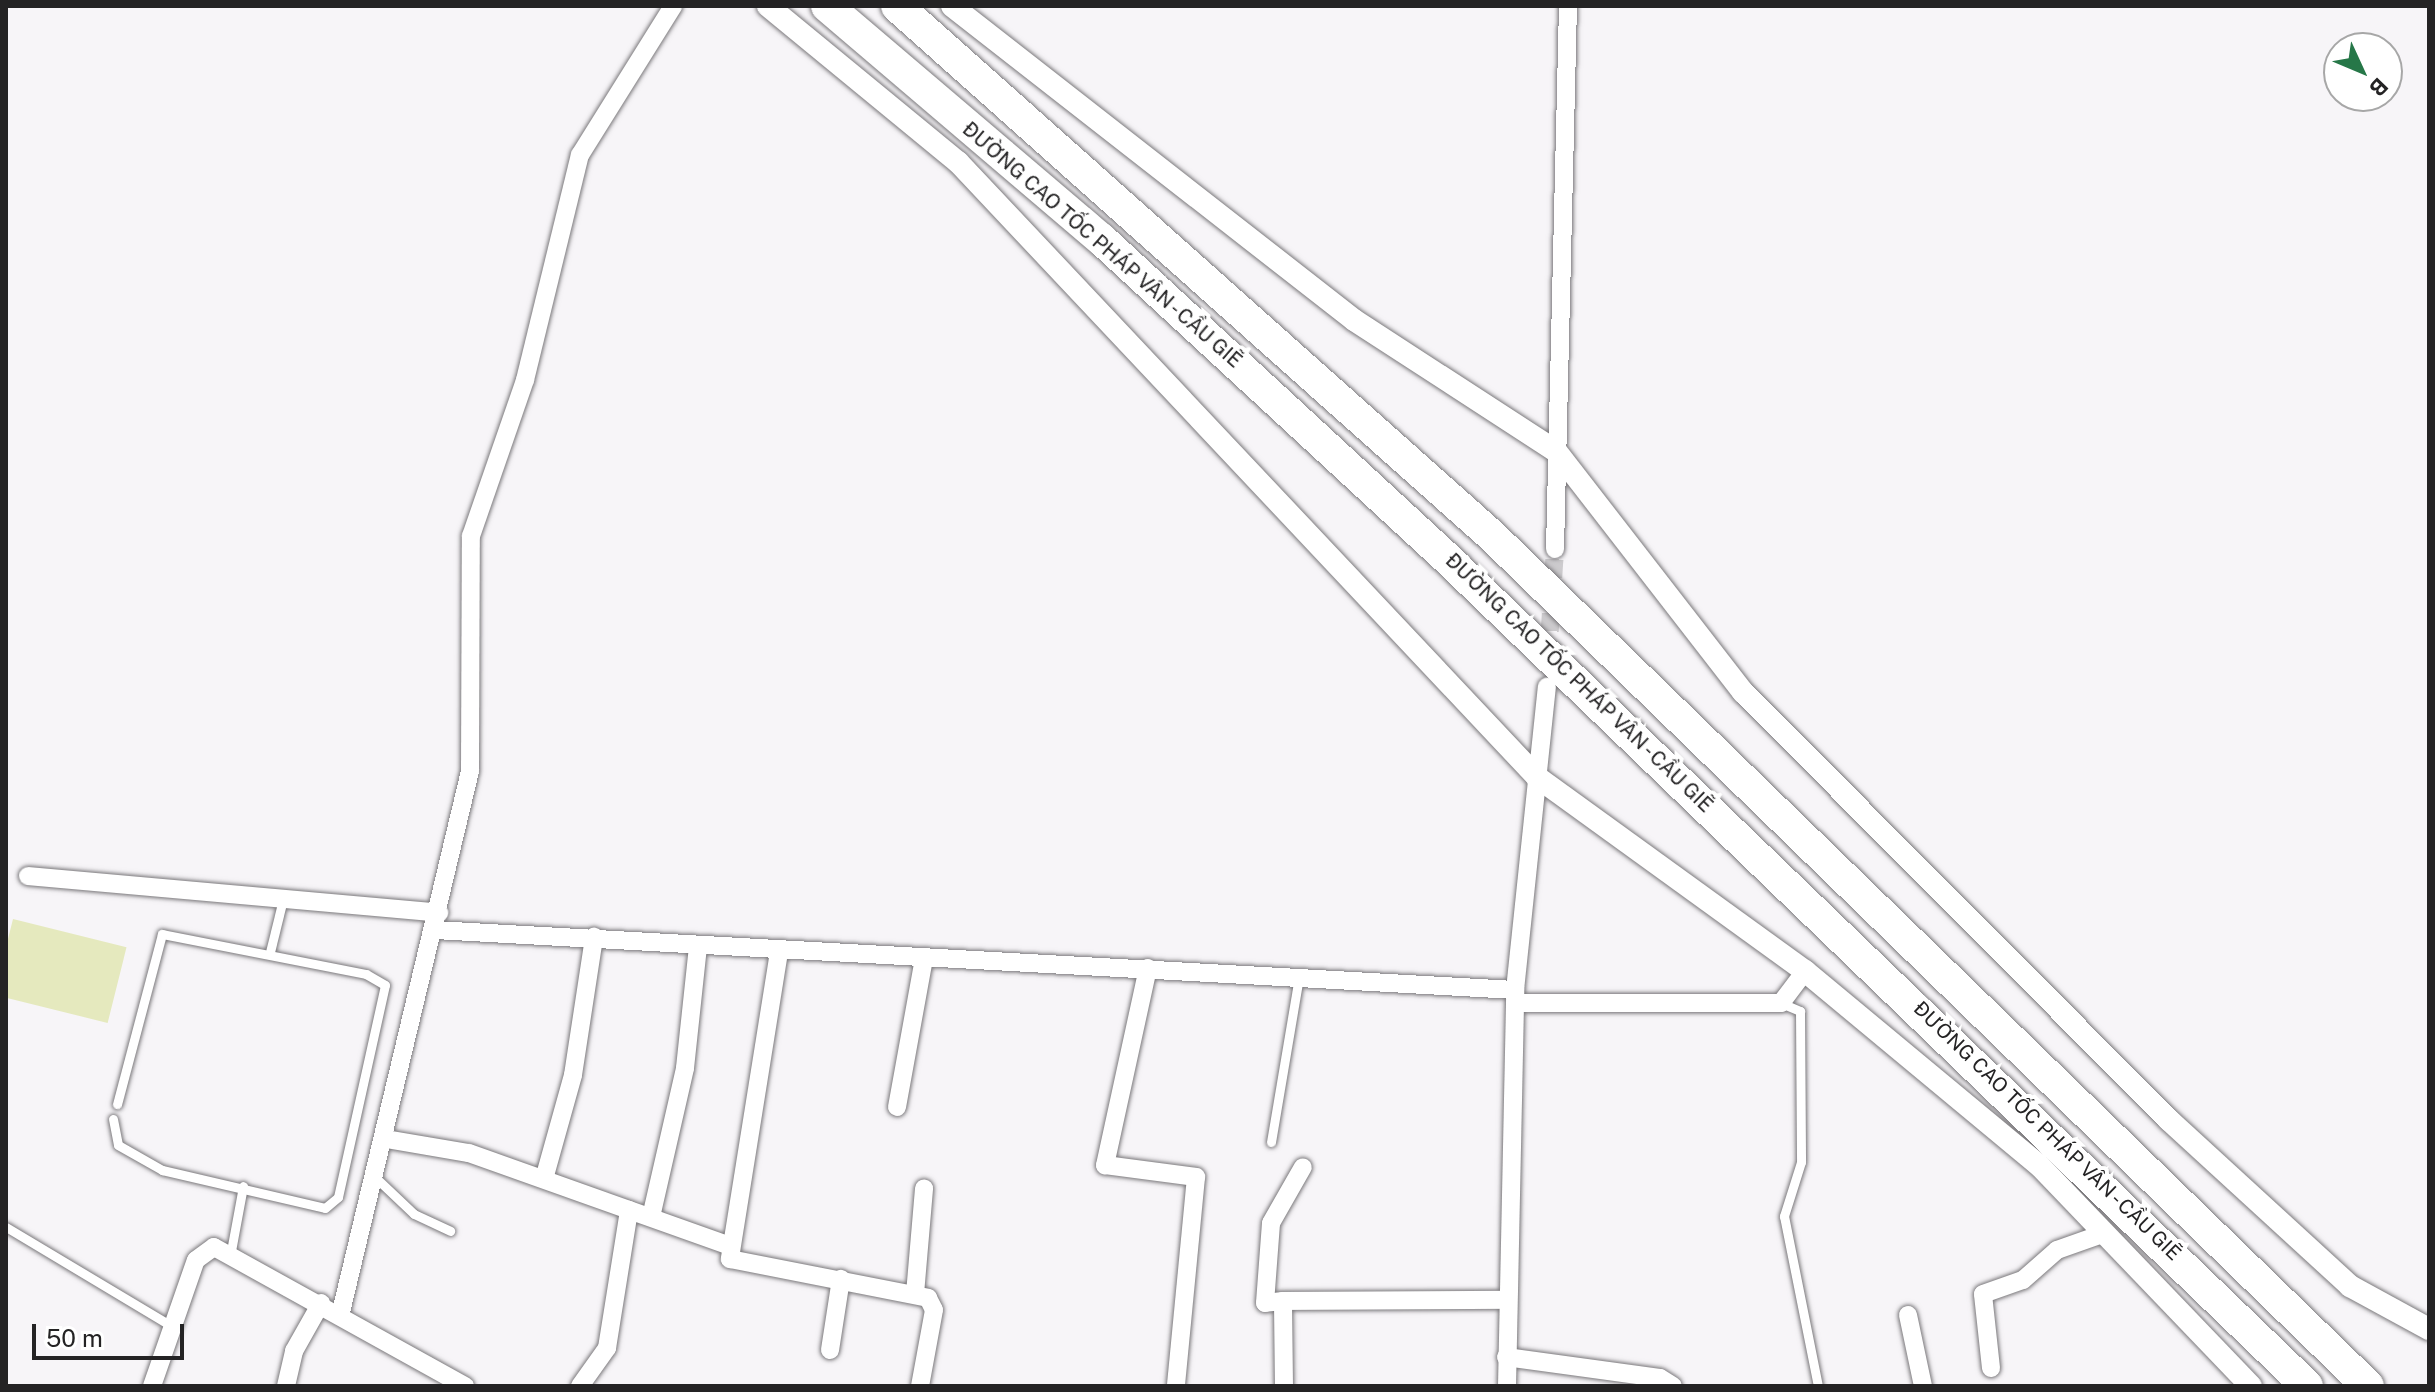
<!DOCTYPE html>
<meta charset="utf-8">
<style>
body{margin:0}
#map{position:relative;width:2435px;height:1392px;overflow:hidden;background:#f7f5f8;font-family:"Public Sans",sans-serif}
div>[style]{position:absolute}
.green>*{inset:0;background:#e5e9be;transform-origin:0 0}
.minor-tunnel>*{height:18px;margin-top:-9px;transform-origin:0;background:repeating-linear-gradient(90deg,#cdcbce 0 18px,transparent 0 27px)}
.roads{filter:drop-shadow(0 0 2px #7a787b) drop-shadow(0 0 2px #7a787b)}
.service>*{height:9px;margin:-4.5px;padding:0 4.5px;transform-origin:4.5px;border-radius:4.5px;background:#fff}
.minor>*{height:18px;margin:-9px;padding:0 9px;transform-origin:9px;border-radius:9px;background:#fff}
.tertiary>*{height:22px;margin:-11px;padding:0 11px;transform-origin:11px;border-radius:11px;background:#fff}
.motorway>*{height:32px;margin:-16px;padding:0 16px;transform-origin:16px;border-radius:16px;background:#fff}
span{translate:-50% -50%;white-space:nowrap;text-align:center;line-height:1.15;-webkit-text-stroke:8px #fff;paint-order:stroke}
.street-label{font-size:20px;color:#242324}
.frame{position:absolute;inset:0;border:8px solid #242324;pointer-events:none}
.north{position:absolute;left:2323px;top:32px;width:80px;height:80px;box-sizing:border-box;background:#fff;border:2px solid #a7a7a7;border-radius:50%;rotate:134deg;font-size:22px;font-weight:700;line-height:32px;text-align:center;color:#242324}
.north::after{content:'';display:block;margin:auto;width:28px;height:36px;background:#267748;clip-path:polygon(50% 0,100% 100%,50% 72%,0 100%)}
.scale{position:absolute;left:32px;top:1324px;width:152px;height:36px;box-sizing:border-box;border:4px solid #242324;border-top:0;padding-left:10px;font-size:24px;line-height:28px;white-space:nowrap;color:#242324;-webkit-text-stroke:6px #fff;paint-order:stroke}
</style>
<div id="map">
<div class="green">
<div style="left:13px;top:919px;width:117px;height:78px;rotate:14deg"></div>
</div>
<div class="minor-tunnel">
<div style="left:1548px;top:658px;width:109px;rotate:-86.3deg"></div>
</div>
<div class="roads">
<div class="service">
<div style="left:270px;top:952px;width:55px;rotate:-76.2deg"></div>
<div style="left:1781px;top:1003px;width:21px;rotate:23deg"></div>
<div style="left:1800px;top:1011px;width:151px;rotate:89.6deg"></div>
<div style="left:1801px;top:1162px;width:57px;rotate:107.5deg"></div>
<div style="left:1784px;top:1216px;width:173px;rotate:78.7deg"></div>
<div style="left:113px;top:1119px;width:26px;rotate:79deg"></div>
<div style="left:118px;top:1145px;width:51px;rotate:29.6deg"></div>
<div style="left:162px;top:1170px;width:167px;rotate:13.1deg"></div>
<div style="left:325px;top:1208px;width:17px;rotate:-40deg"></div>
<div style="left:338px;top:1197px;width:217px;rotate:-77.5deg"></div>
<div style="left:385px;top:985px;width:22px;rotate:-150deg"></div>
<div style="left:366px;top:974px;width:208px;rotate:-168.9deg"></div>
<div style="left:162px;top:934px;width:176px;rotate:104.8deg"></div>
<div style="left:1271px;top:1142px;width:167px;rotate:-80.4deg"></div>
<div style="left:376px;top:1178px;width:52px;rotate:43.5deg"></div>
<div style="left:414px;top:1214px;width:40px;rotate:25deg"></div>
<div style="left:6px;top:1227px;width:195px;rotate:30.9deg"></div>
<div style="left:231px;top:1251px;width:66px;rotate:-79.5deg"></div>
</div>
<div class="minor">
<div style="left:1555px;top:549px;width:543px;rotate:-88.63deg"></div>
<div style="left:28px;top:876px;width:413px;rotate:5.1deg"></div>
<div style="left:435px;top:930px;width:1082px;rotate:3.18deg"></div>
<div style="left:779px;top:952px;width:311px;rotate:99.1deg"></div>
<div style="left:730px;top:1259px;width:202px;rotate:11.1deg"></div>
<div style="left:928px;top:1298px;width:13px;rotate:63deg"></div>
<div style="left:934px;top:1310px;width:77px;rotate:100.4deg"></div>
<div style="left:1148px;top:968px;width:202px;rotate:102.3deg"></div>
<div style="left:1105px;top:1165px;width:92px;rotate:7.5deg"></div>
<div style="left:1196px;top:1177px;width:210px;rotate:95.5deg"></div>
<div style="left:1515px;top:1003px;width:266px"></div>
<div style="left:1781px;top:1003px;width:40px;rotate:-53deg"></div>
<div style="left:897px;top:1107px;width:151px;rotate:-79.7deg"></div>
<div style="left:386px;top:1139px;width:84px;rotate:9.6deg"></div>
<div style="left:469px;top:1153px;width:275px;rotate:19.6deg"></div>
<div style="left:544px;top:1179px;width:108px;rotate:-74.4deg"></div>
<div style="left:573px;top:1075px;width:140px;rotate:-81.3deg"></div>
<div style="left:651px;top:1217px;width:153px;rotate:-77.1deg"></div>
<div style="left:685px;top:1068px;width:123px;rotate:-83.9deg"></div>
<div style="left:915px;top:1294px;width:106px;rotate:-85.1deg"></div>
<div style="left:1283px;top:1301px;width:225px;rotate:-0.3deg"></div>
<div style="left:1908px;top:1315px;width:73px;rotate:78.1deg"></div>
<div style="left:340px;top:1316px;width:560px;rotate:-76.58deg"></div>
<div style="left:470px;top:771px;width:235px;rotate:-89.8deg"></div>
<div style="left:471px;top:536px;width:165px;rotate:-70.9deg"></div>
<div style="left:525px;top:380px;width:232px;rotate:-76.3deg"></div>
<div style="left:580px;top:155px;width:176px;rotate:-58deg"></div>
<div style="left:830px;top:1350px;width:72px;rotate:-81.2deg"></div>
<div style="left:1506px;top:1357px;width:155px;rotate:7.8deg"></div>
<div style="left:1660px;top:1378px;width:15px;rotate:32deg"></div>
<div style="left:1991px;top:1368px;width:74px;rotate:-96.2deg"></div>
<div style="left:1983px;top:1294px;width:42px;rotate:-19.3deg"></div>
<div style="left:2023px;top:1280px;width:45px;rotate:-41.4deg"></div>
<div style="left:2057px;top:1250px;width:51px;rotate:-19.5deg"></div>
<div style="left:152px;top:1386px;width:133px;rotate:-70.8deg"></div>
<div style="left:196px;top:1260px;width:22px;rotate:-36deg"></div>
<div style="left:214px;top:1247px;width:287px;rotate:29deg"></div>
<div style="left:286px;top:1386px;width:36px;rotate:-77deg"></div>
<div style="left:294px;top:1351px;width:55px;rotate:-60.6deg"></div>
<div style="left:580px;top:1386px;width:47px;rotate:-54.6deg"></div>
<div style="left:607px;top:1348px;width:140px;rotate:-80.9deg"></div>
<div style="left:1284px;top:1386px;width:85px;rotate:-90.7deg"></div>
<div style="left:1283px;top:1301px;width:18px;rotate:174deg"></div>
<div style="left:1265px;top:1303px;width:80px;rotate:-85.7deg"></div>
<div style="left:1271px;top:1223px;width:64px;rotate:-60.3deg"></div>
<div style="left:1507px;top:1386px;width:396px;rotate:-88.8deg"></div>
<div style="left:1515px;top:990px;width:305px;rotate:-84deg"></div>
</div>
<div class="tertiary">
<div style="left:768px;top:6px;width:246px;rotate:39.4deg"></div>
<div style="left:958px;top:162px;width:845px;rotate:46.73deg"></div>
<div style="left:1537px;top:777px;width:331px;rotate:35.9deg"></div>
<div style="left:1805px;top:971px;width:304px;rotate:39.7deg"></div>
<div style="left:2039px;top:1165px;width:306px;rotate:46.2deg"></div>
<div style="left:952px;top:6px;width:510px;rotate:37.99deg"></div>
<div style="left:1354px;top:320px;width:241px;rotate:33deg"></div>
<div style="left:1556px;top:451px;width:305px;rotate:52.2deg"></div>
<div style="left:1743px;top:692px;width:604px;rotate:45.13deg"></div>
<div style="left:2169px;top:1120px;width:246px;rotate:42.5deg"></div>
<div style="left:2350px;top:1286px;width:90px;rotate:28.6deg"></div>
</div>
<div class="motorway">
<div style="left:827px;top:6px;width:360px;rotate:40.4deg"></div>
<div style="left:1101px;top:239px;width:483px;rotate:42.7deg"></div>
<div style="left:1456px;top:567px;width:1181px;rotate:43.9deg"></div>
<div style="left:897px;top:6px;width:795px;rotate:41.69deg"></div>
<div style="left:1491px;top:535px;width:1222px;rotate:44.14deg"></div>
</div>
</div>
<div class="street-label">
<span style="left:1102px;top:245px;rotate:41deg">ĐƯỜNG CAO TỐC PHÁP VÂN - CẦU GIẼ</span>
<span style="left:1579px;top:683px;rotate:44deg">ĐƯỜNG CAO TỐC PHÁP VÂN - CẦU GIẼ</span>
<span style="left:2047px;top:1131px;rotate:44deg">ĐƯỜNG CAO TỐC PHÁP VÂN - CẦU GIẼ</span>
</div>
<div class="frame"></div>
<div class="north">B</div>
<div class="scale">50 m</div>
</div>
